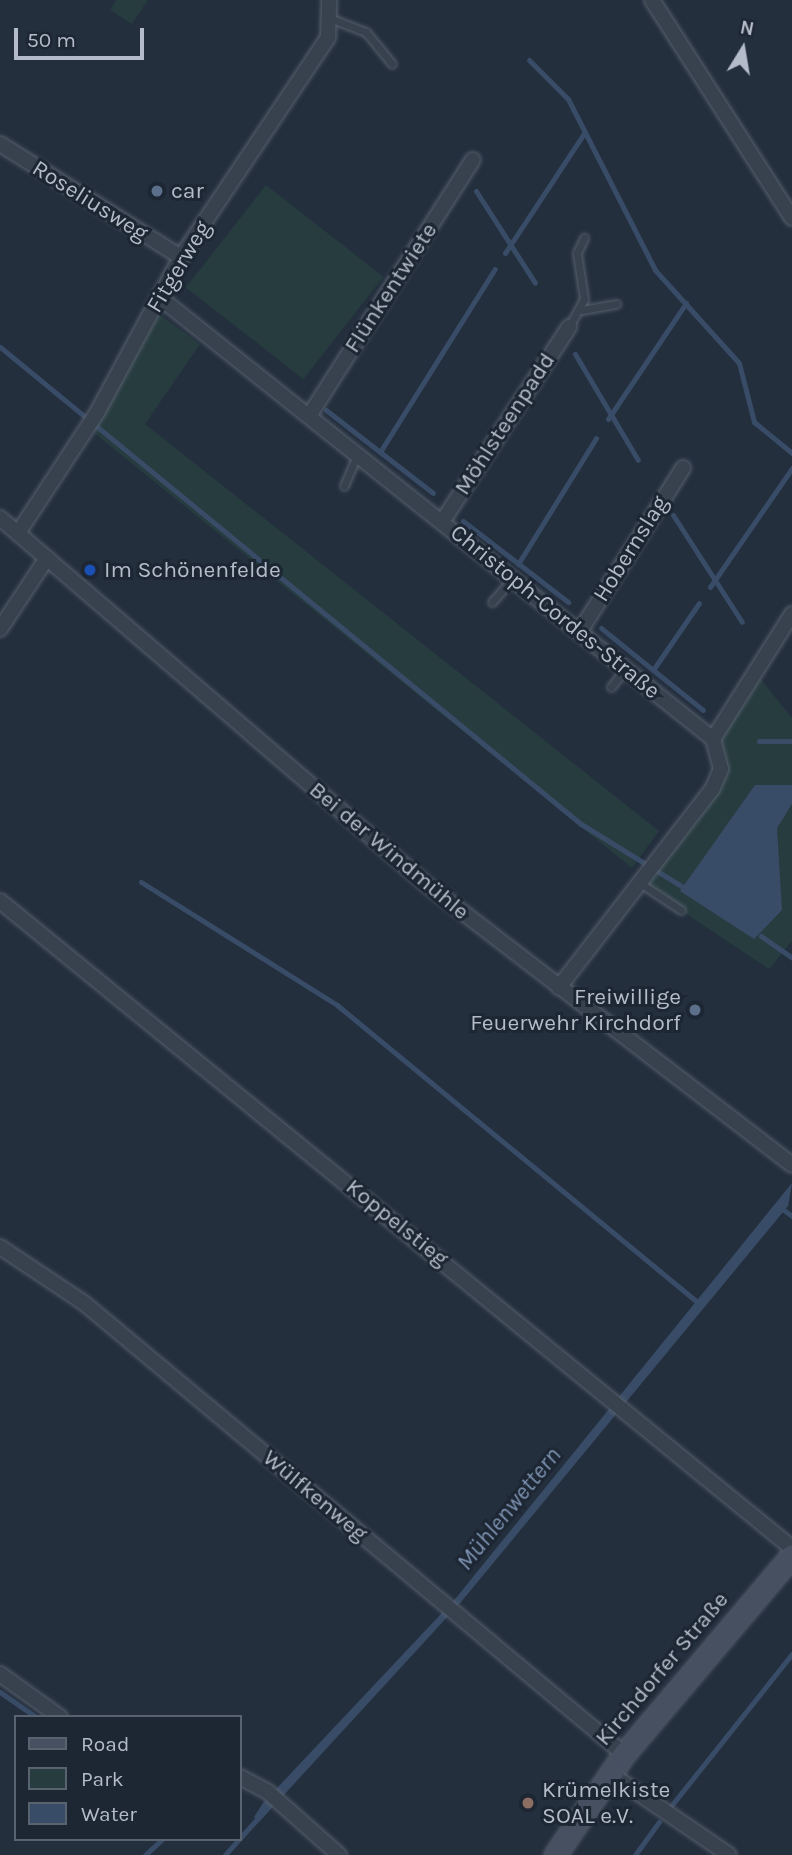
<!DOCTYPE html>
<meta charset="utf-8">
<style>
body{margin:0}
#map{position:relative;width:792px;height:1855px;overflow:hidden;background:#242f3e;font-family:Karla,sans-serif}
div>[style]{position:absolute}
.green>*{inset:0;background:#263c3f;transform-origin:0 0}
.water>*{inset:0;background:#394c67}
.stream>*{height:5px;margin:-2.5px;padding:0 2.5px;transform-origin:2.5px;border-radius:2.5px;background:#394c67}
.roads{filter:drop-shadow(0 0 2px #565f6c) drop-shadow(0 0 2px #565f6c)}
.lane>*{height:7px;margin:-3.5px;padding:0 3.5px;transform-origin:3.5px;border-radius:3.5px;background:#38414e}
.street>*{height:14px;margin:-7px;padding:0 7px;transform-origin:7px;border-radius:7px;background:#38414e}
.secondary>*{height:21px;margin:-10.5px;padding:0 10.5px;transform-origin:10.5px;border-radius:10.5px;background:#465061}
.dots>*{width:19px;height:19px;translate:-50% -50%;box-sizing:border-box;border:4px solid #1d2633;border-radius:50%}
span{translate:-50% -50%;white-space:nowrap;text-align:center;line-height:1.15;-webkit-text-stroke:6px #1d2633;paint-order:stroke}
.poi-label{font-size:23px;color:#b4bcc9}
.left{translate:0 -50%;text-align:left}
.right{translate:-100% -50%;text-align:right}
.street-label{font-size:23px;color:#b4bcc9}
.water-label{font-size:24px;color:#7c92b1;font-style:italic}
.legend{position:absolute;left:14px;top:1715px;width:228px;height:126px;box-sizing:border-box;background:#1d2633;border:2px solid #59626f;margin:0;padding:9px 12px;list-style:none;font-size:21px;color:#b4bcc9}
.legend li{display:flex;align-items:center;gap:14px;height:35px}
.legend b{width:35px;border:2px solid #59626f}
.north{position:absolute;left:708px;top:14px;width:70px;height:70px;-webkit-text-stroke:5px #1d2633;paint-order:stroke;rotate:11deg;font-size:19px;font-weight:700;line-height:28px;text-align:center;color:#b4bcc9}
.north::after{content:'';display:block;margin:auto;width:24px;height:32px;background:#b4bcc9;clip-path:polygon(50% 0,100% 100%,50% 72%,0 100%)}
.scale{position:absolute;left:14px;top:28px;width:130px;height:32px;box-sizing:border-box;border:4px solid #b4bcc9;border-top:0;padding-left:9px;font-size:21px;line-height:24px;white-space:nowrap;color:#b4bcc9;-webkit-text-stroke:5px #1d2633;paint-order:stroke}
</style>
<div id="map">
<div class="green">
<div style="clip-path:polygon(116px 0,148px 0,132px 24px,110px 10px)"></div>
<div style="left:266px;top:185px;width:149px;height:130px;rotate:38deg"></div>
<div style="clip-path:polygon(159px 314px,200px 344px,145px 424px,659px 831px,632px 868px,93px 432px)"></div>
<div style="clip-path:polygon(759px 677px,792px 718px,792px 941px,769px 969px,646px 887px,719px 789px,720px 741px)"></div>
</div>
<div class="water">
<div style="clip-path:polygon(755px 785px,792px 785px,792px 804px,777px 828px,782px 910px,754px 939px,680px 891px)"></div>
<div style="clip-path:polygon(792px 1183px,788px 1206px,461px 1602px,259px 1822px,254px 1817px,263px 1803px,456px 1598px)"></div>
</div>
<div class="stream">
<div style="left:529px;top:60px;width:55px;rotate:45deg"></div>
<div style="left:568px;top:99px;width:192px;rotate:63deg"></div>
<div style="left:655px;top:270px;width:125px;rotate:47.9deg"></div>
<div style="left:739px;top:363px;width:61px;rotate:75.7deg"></div>
<div style="left:754px;top:422px;width:49px;rotate:39.2deg"></div>
<div style="left:476px;top:191px;width:109px;rotate:57.3deg"></div>
<div style="left:505px;top:253px;width:144px;rotate:-56.6deg"></div>
<div style="left:0;top:347px;width:752px;rotate:39.39deg"></div>
<div style="left:581px;top:824px;width:120px;rotate:31.7deg"></div>
<div style="left:575px;top:354px;width:123px;rotate:59.3deg"></div>
<div style="left:326px;top:410px;width:68px;rotate:37.9deg"></div>
<div style="left:380px;top:452px;width:216px;rotate:-57.9deg"></div>
<div style="left:608px;top:419px;width:140px;rotate:-56.1deg"></div>
<div style="left:380px;top:452px;width:67px;rotate:37.7deg"></div>
<div style="left:673px;top:515px;width:127px;rotate:57.2deg"></div>
<div style="left:463px;top:521px;width:133px;rotate:37.6deg"></div>
<div style="left:518px;top:564px;width:148px;rotate:-58.2deg"></div>
<div style="left:710px;top:587px;width:145px;rotate:-55.4deg"></div>
<div style="left:601px;top:628px;width:67px;rotate:38.9deg"></div>
<div style="left:653px;top:670px;width:81px;rotate:-55.5deg"></div>
<div style="left:653px;top:670px;width:64px;rotate:38.7deg"></div>
<div style="left:759px;top:741px;width:33px"></div>
<div style="left:141px;top:882px;width:231px;rotate:32.1deg"></div>
<div style="left:337px;top:1005px;width:472px;rotate:39.5deg"></div>
<div style="left:761px;top:936px;width:38px;rotate:35deg"></div>
<div style="left:781px;top:1208px;width:14px;rotate:36deg"></div>
<div style="left:0;top:1692px;width:44px;rotate:34.8deg"></div>
<div style="left:671px;top:1806px;width:194px;rotate:-51.5deg"></div>
<div style="left:240px;top:1838px;width:31px;rotate:-48deg"></div>
<div style="left:145px;top:1855px;width:23px;rotate:-43deg"></div>
<div style="left:225px;top:1855px;width:21px;rotate:-49deg"></div>
<div style="left:635px;top:1855px;width:41px;rotate:-54deg"></div>
</div>
<div class="roads">
<div class="lane">
<div style="left:332px;top:19px;width:36px;rotate:21deg"></div>
<div style="left:366px;top:32px;width:41px;rotate:50.9deg"></div>
<div style="left:582px;top:310px;width:35px;rotate:-10deg"></div>
<div style="left:569px;top:327px;width:32px;rotate:-62deg"></div>
<div style="left:584px;top:299px;width:47px;rotate:-98.7deg"></div>
<div style="left:577px;top:253px;width:17px;rotate:-65deg"></div>
<div style="left:344px;top:486px;width:34px;rotate:-67deg"></div>
<div style="left:492px;top:602px;width:30px;rotate:-49deg"></div>
<div style="left:611px;top:687px;width:23px;rotate:-52deg"></div>
<div style="left:640px;top:883px;width:49px;rotate:33.4deg"></div>
</div>
<div class="street">
<div style="left:652px;top:0;width:259px;rotate:57.3deg"></div>
<div style="left:0;top:144px;width:213px;rotate:32deg"></div>
<div style="left:159px;top:297px;width:709px;rotate:38.58deg"></div>
<div style="left:713px;top:739px;width:31px;rotate:75deg"></div>
<div style="left:721px;top:769px;width:21px;rotate:113deg"></div>
<div style="left:713px;top:788px;width:252px;rotate:127.7deg"></div>
<div style="left:309px;top:416px;width:304px;rotate:-57.4deg"></div>
<div style="left:0;top:518px;width:562px;rotate:40.67deg"></div>
<div style="left:426px;top:884px;width:461px;rotate:37.5deg"></div>
<div style="left:442px;top:522px;width:233px;rotate:-56.9deg"></div>
<div style="left:18px;top:533px;width:146px;rotate:-56.7deg"></div>
<div style="left:98px;top:411px;width:175px;rotate:-61.7deg"></div>
<div style="left:181px;top:257px;width:265px;rotate:-56.2deg"></div>
<div style="left:328px;top:37px;width:37px;rotate:-88deg"></div>
<div style="left:0;top:629px;width:85px;rotate:-56.5deg"></div>
<div style="left:580px;top:631px;width:193px;rotate:-57.7deg"></div>
<div style="left:713px;top:739px;width:148px;rotate:-57.7deg"></div>
<div style="left:0;top:901px;width:1023px;rotate:39.25deg"></div>
<div style="left:0;top:1247px;width:101px;rotate:33.7deg"></div>
<div style="left:84px;top:1303px;width:704px;rotate:39.87deg"></div>
<div style="left:0;top:1674px;width:74px;rotate:35.6deg"></div>
<div style="left:609px;top:1773px;width:145px;rotate:34.3deg"></div>
<div style="left:240px;top:1777px;width:32px;rotate:28deg"></div>
<div style="left:268px;top:1792px;width:95px;rotate:41.6deg"></div>
</div>
<div class="secondary">
<div style="left:555px;top:1855px;width:122px;rotate:-55.7deg"></div>
<div style="left:624px;top:1754px;width:260px;rotate:-49.8deg"></div>
</div>
</div>
<div class="dots">
<div style="left:157px;top:191px;background:#5c6f8a"></div>
<div style="left:90px;top:570px;background:#1a4fb4"></div>
<div style="left:695px;top:1010px;background:#5c6f8a"></div>
<div style="left:528px;top:1803px;background:#8d6e63"></div>
</div>
<div class="poi-label">
<span class="left" style="left:171px;top:191px">car</span>
<span class="left" style="left:104px;top:570px">Im Schönenfelde</span>
<span class="right" style="left:681px;top:1010px">Freiwillige<br>Feuerwehr Kirchdorf</span>
<span class="left" style="left:542px;top:1803px">Krümelkiste<br>SOAL e.V.</span>
</div>
<div class="street-label">
<span style="left:90px;top:201px;rotate:32deg">Roseliusweg</span>
<span style="left:179px;top:267px;rotate:-59deg">Fitgerweg</span>
<span style="left:391px;top:288px;rotate:-57deg">Flünkentwiete</span>
<span style="left:505px;top:424px;rotate:-57deg">Möhlsteenpadd</span>
<span style="left:631px;top:549px;rotate:-58deg">Hobernslag</span>
<span style="left:555px;top:612px;rotate:39deg">Christoph-Cordes-Straße</span>
<span style="left:389px;top:851px;rotate:40deg">Bei der Windmühle</span>
<span style="left:397px;top:1223px;rotate:39deg">Koppelstieg</span>
<span style="left:315px;top:1496px;rotate:40deg">Wülfkenweg</span>
<span style="left:662px;top:1669px;rotate:-50deg">Kirchdorfer Straße</span>
</div>
<div class="water-label">
<span style="left:509px;top:1509px;rotate:-51deg">Mühlenwettern</span>
</div>
<ul class="legend">
<li><b style="height:9px;background:#465061"></b>Road</li>
<li><b style="height:19px;background:#263c3f"></b>Park</li>
<li><b style="height:19px;background:#394c67"></b>Water</li>
</ul>
<div class="north">N</div>
<div class="scale">50 m</div>
</div>
